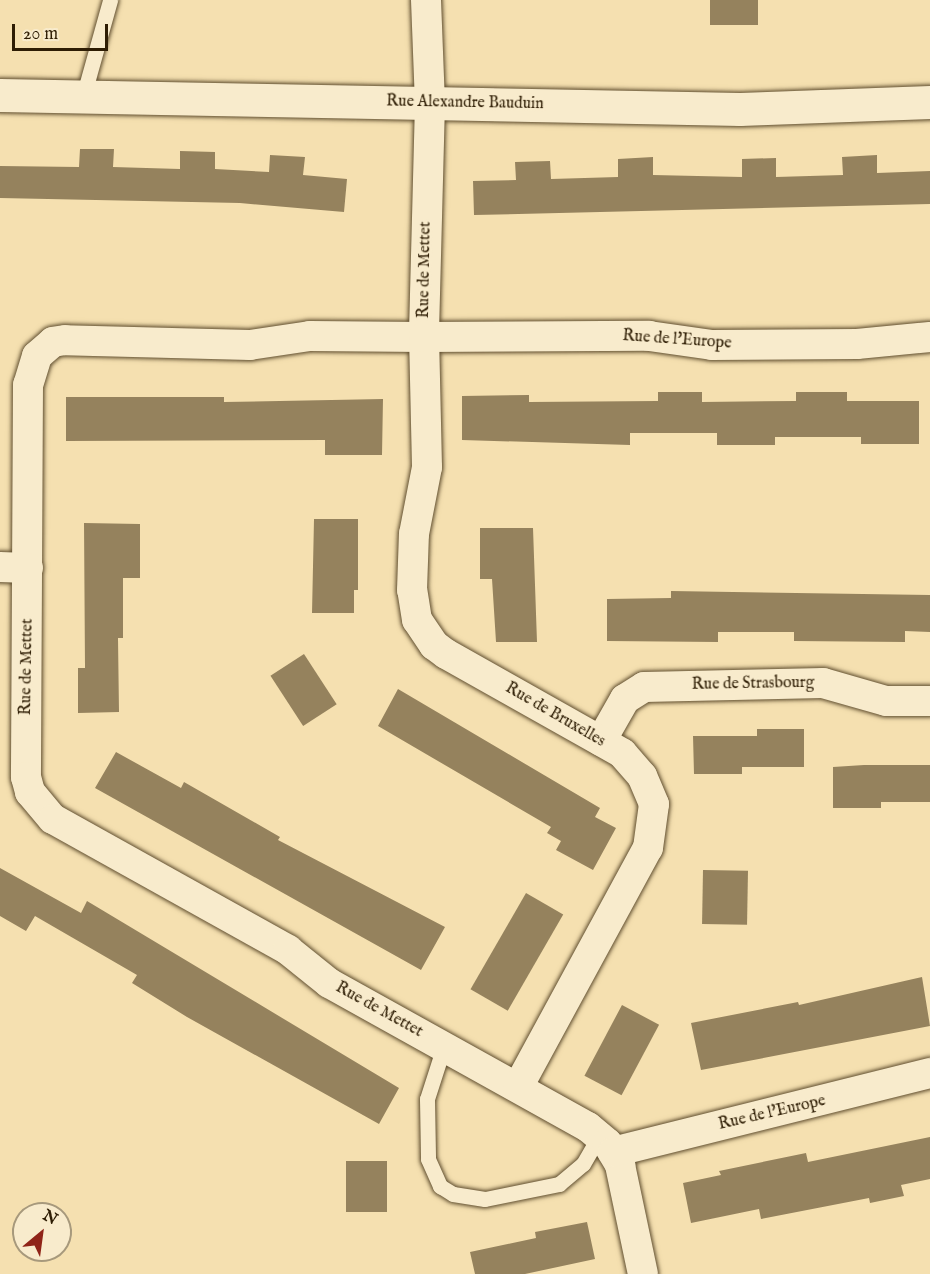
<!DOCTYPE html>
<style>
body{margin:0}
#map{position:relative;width:930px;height:1274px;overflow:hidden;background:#f5e0b0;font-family:"IM FELL English",serif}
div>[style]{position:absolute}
.building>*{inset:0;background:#95825d;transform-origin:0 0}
.roads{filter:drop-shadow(0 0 2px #604e2f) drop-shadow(0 0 2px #604e2f)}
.service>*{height:15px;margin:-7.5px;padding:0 7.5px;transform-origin:7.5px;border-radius:7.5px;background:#f8ebcc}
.minor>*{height:30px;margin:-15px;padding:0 15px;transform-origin:15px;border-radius:15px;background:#f8ebcc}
.tertiary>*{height:33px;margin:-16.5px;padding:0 16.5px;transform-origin:16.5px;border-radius:16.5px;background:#f8ebcc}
span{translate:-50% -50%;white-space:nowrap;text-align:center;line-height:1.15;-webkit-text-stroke:4.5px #f8ebcc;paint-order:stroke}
.street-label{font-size:16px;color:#2e1d04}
.north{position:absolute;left:12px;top:1202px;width:60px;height:60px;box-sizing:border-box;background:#f8ebcc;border:2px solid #a7997c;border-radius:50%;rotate:29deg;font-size:16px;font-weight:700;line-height:24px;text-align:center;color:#2e1d04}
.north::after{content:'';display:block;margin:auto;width:21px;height:27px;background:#8f2418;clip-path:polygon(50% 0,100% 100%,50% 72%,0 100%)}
.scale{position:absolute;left:12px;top:24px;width:96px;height:27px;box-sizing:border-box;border:3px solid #2e1d04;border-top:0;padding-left:8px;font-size:18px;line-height:21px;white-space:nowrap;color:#2e1d04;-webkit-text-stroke:4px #f8ebcc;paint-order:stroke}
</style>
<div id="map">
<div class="building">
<div style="left:710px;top:0;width:48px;height:25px"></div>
<div style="clip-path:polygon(80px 149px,114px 149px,113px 167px,180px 169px,180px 151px,215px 152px,215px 169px,269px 172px,270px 155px,305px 157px,303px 175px,347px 179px,344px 212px,240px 203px,0 198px,0 166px,79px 167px)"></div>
<div style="clip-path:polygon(877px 155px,877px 173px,930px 171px,930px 204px,474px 215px,473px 181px,516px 180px,515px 162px,550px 161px,551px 179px,618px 177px,618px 159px,653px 157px,653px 175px,742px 177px,742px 159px,776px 158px,776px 177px,843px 175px,842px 157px)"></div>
<div style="clip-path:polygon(658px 392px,702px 392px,702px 402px,796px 401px,796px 392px,847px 392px,847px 401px,919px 401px,919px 444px,861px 444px,861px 437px,775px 437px,775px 445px,717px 445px,717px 433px,630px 433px,630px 445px,462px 440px,462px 396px,529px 395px,529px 402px,658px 401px)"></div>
<div style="clip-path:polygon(66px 397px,224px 397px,224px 402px,383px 399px,382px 455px,325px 455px,325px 440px,66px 441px)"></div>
<div style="clip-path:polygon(314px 519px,358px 519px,358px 590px,354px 590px,354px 613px,312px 613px)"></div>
<div style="clip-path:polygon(84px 523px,140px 524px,140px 578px,123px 578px,123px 638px,118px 638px,119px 712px,78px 713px,78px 668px,85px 668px)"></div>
<div style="clip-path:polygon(480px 528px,533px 528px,537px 642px,496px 642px,492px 579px,480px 579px)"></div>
<div style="clip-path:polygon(671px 591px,930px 595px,930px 632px,905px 631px,905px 642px,794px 641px,794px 632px,718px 632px,718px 642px,607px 641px,607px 599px,671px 598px)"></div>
<div style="left:304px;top:654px;width:60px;height:40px;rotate:57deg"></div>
<div style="clip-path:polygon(398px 689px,600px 808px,595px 817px,616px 828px,593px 870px,556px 850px,561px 841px,547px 833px,551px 827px,378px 726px)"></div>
<div style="clip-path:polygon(757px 729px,804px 729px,804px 767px,742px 767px,742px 774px,694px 774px,693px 736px,757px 736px)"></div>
<div style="clip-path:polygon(116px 752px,181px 788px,184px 782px,280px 837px,278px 840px,445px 927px,421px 970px,95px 788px)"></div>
<div style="clip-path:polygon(864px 765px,930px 765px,930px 802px,881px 802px,881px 808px,833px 808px,833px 767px)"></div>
<div style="clip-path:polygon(0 868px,81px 913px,87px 901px,399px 1088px,379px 1124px,187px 1017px,132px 983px,137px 975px,35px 916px,26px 931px,0 916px)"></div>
<div style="left:703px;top:870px;width:45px;height:54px;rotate:1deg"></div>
<div style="left:526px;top:893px;width:43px;height:111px;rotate:30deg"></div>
<div style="clip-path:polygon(922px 977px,930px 1026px,701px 1070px,691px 1023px,798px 1002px,799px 1005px)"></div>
<div style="left:622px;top:1005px;width:42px;height:80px;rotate:28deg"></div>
<div style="clip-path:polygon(930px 1137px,930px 1179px,901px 1185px,904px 1196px,870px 1203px,869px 1198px,761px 1219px,759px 1209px,691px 1223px,683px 1183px,721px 1175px,719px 1171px,806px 1153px,808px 1162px)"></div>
<div style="left:346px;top:1161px;width:41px;height:51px"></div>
<div style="clip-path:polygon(587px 1222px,595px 1259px,525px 1274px,475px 1274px,470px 1252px,536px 1238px,535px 1232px)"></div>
</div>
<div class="roads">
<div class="service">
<div style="left:83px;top:97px;width:101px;rotate:-74.4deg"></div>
<div style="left:444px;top:1046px;width:56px;rotate:107.8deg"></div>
<div style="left:427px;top:1099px;width:60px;rotate:89deg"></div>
<div style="left:428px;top:1159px;width:30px;rotate:66deg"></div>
<div style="left:440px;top:1186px;width:15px;rotate:32deg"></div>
<div style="left:453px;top:1194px;width:32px;rotate:9deg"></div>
<div style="left:485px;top:1199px;width:76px;rotate:-11.5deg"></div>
<div style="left:559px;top:1184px;width:31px;rotate:-40deg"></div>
<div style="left:583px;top:1164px;width:32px;rotate:-60deg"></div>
</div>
<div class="minor">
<div style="left:426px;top:0;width:103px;rotate:87.8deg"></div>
<div style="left:430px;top:103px;width:234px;rotate:91.5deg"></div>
<div style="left:424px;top:337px;width:114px;rotate:-179.5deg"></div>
<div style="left:310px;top:336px;width:61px;rotate:171.5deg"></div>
<div style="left:250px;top:345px;width:185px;rotate:-178.5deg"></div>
<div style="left:65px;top:340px;width:12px;rotate:171deg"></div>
<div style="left:53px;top:342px;width:21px;rotate:139deg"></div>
<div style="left:37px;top:356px;width:30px;rotate:107deg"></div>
<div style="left:28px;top:385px;width:392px;rotate:90.3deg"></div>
<div style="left:26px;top:777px;width:16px;rotate:75deg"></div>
<div style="left:30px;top:792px;width:35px;rotate:50deg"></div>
<div style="left:53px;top:819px;width:269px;rotate:29.1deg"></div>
<div style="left:288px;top:950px;width:53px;rotate:38.8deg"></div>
<div style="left:329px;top:983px;width:296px;rotate:29.1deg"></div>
<div style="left:588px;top:1127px;width:25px;rotate:40deg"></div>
<div style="left:607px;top:1143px;width:26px;rotate:59deg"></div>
<div style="left:620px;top:1165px;width:111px;rotate:78.1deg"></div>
<div style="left:0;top:567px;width:28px;rotate:2deg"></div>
<div style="left:601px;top:741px;width:48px;rotate:-60.3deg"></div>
<div style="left:625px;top:699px;width:22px;rotate:-32deg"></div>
<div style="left:644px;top:687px;width:179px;rotate:-1.3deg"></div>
<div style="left:823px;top:683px;width:66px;rotate:15.9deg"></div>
<div style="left:886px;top:701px;width:44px"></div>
<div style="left:518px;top:1087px;width:272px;rotate:-61.5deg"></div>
<div style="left:648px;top:848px;width:44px;rotate:-82.2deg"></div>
<div style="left:654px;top:804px;width:30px;rotate:-113deg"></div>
<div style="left:642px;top:776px;width:30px;rotate:-131deg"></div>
<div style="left:622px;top:753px;width:202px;rotate:-150.6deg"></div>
<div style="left:446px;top:654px;width:15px;rotate:-143deg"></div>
<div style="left:434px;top:645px;width:30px;rotate:-124deg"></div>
<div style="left:417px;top:620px;width:30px;rotate:-99deg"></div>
<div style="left:412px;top:590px;width:56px;rotate:-88deg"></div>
<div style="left:414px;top:534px;width:68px;rotate:-79deg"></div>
<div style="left:427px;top:467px;width:130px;rotate:-91.3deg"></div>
<div style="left:424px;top:337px;width:225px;rotate:-0.3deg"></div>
<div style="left:649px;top:336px;width:64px;rotate:8.1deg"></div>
<div style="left:712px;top:345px;width:145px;rotate:-0.4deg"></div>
<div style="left:857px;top:344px;width:73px;rotate:-5.5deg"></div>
<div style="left:613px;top:1152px;width:327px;rotate:-14deg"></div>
</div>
<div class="tertiary">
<div style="left:0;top:95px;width:740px;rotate:1.08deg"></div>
<div style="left:740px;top:109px;width:190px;rotate:-2.1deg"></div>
</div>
</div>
<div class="street-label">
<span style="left:465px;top:103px;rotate:1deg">Rue Alexandre Bauduin</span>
<span style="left:425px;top:270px;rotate:-89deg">Rue de Mettet</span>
<span style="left:677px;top:340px;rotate:4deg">Rue de l'Europe</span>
<span style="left:27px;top:667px;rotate:-89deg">Rue de Mettet</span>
<span style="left:753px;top:684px;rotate:-1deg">Rue de Strasbourg</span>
<span style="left:555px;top:715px;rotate:30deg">Rue de Bruxelles</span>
<span style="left:379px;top:1010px;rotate:29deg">Rue de Mettet</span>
<span style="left:772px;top:1113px;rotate:-13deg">Rue de l'Europe</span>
</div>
<div class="north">N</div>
<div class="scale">20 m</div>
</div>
